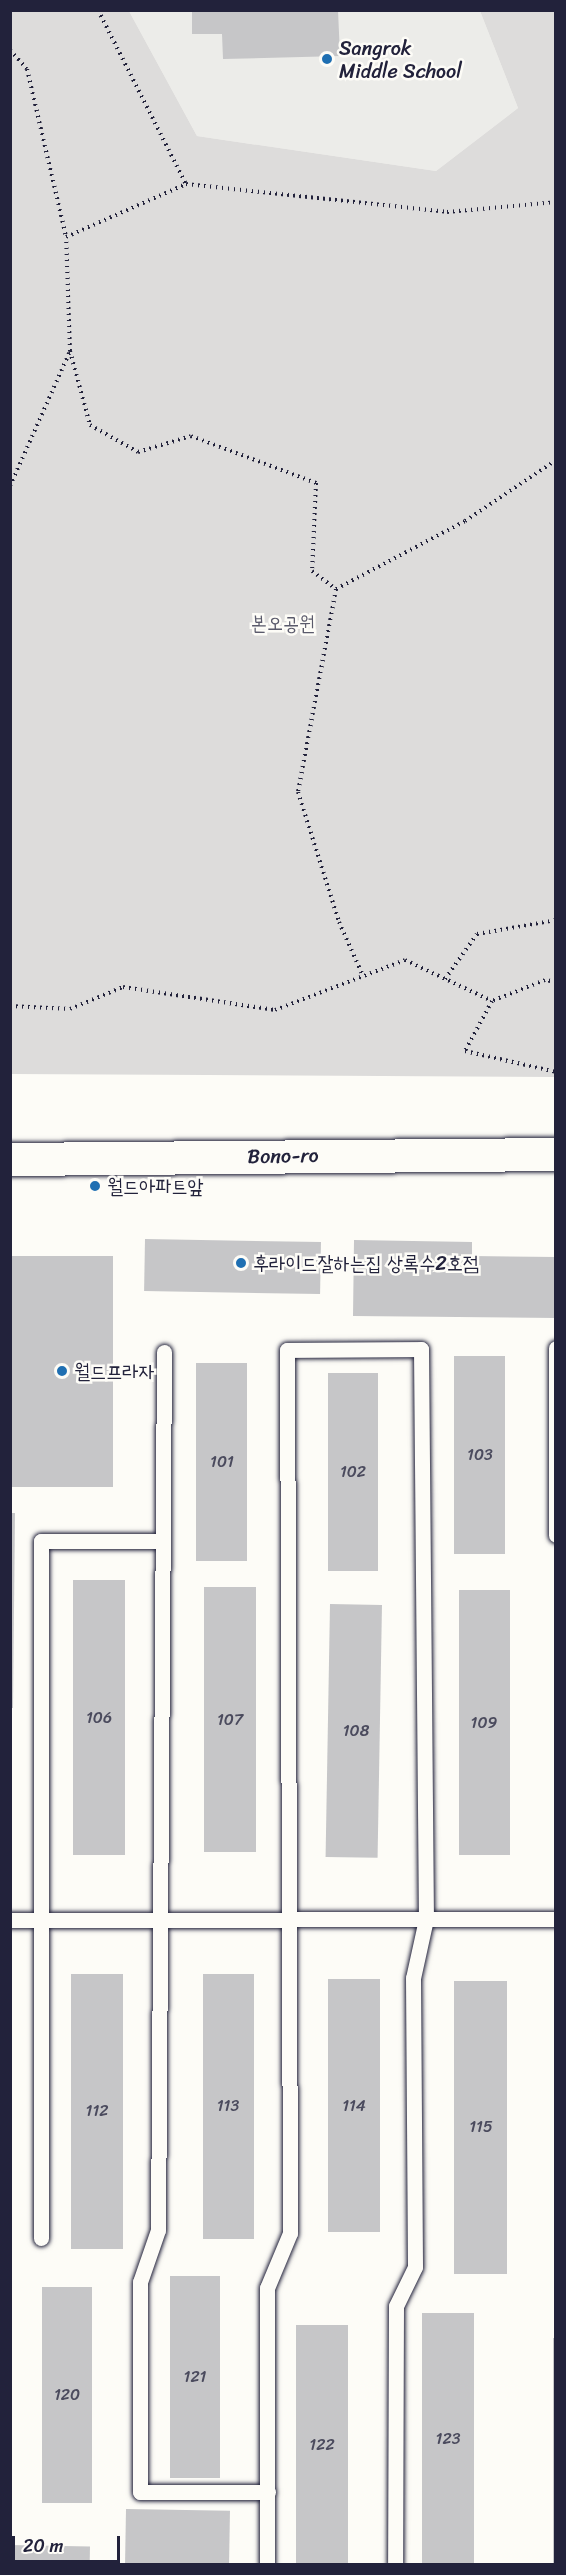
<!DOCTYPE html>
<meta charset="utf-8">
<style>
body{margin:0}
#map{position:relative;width:566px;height:2575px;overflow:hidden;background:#fdfcf7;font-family:Sriracha,"Poor Story",sans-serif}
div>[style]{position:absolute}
.built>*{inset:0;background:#ecece9}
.green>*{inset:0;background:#dddcdb}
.building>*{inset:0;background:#c6c6c8;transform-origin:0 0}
.path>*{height:4px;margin-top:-2px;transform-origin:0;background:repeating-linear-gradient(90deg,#22223b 0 1.5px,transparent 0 6px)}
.roads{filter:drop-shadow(0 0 2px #22223b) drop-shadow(0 0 2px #22223b)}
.service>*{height:15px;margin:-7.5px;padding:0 7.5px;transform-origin:7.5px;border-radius:7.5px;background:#fdfcf7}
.tertiary>*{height:33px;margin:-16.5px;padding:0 16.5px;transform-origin:16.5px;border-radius:16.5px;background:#fdfcf7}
.dots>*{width:16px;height:16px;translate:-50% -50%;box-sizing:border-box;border:3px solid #fdfcf7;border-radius:50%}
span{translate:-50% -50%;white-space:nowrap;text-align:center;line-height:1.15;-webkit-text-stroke:5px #fdfcf7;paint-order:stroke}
.number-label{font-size:16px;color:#4b4b5e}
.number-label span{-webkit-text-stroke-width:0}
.poi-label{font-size:20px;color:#22223b}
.left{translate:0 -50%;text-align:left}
.park-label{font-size:20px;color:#5a5a6b}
.street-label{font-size:20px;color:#22223b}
.frame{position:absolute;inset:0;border:12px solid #22223b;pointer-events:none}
.scale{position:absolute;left:12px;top:2536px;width:108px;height:27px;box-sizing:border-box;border:3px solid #22223b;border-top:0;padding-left:8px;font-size:18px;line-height:21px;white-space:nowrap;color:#22223b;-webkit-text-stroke:4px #fdfcf7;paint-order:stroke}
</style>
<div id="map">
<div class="built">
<div style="clip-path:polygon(129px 11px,480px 11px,518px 108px,436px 171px,197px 136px)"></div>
</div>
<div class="green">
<div style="clip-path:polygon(11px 10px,129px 11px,197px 136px,436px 171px,518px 108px,480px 11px,555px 11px,555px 1077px,11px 1074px)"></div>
</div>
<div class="building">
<div style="clip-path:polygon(192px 10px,338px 10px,340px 56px,223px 59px,222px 34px,192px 34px)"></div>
<div style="left:145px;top:1239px;width:176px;height:52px;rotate:1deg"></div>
<div style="clip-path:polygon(354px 1240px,472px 1242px,472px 1256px,556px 1257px,556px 1318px,353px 1316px)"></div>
<div style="left:10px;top:1256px;width:103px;height:231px"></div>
<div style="left:454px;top:1356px;width:51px;height:198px"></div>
<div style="left:196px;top:1363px;width:51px;height:198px"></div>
<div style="left:328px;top:1373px;width:50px;height:198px"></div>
<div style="clip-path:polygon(10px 1513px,15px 1513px,13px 1708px,10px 1708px)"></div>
<div style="left:125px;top:1580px;width:275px;height:52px;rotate:90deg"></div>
<div style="left:204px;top:1587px;width:52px;height:265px"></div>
<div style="left:459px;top:1590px;width:51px;height:265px"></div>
<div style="left:330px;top:1604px;width:52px;height:253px;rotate:1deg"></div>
<div style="left:71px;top:1974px;width:52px;height:275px"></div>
<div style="left:203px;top:1974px;width:51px;height:265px"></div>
<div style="left:328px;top:1979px;width:52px;height:253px"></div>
<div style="left:454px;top:1981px;width:53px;height:293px"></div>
<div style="left:170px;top:2276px;width:50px;height:202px"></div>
<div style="left:42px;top:2287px;width:50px;height:216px"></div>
<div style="left:422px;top:2313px;width:52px;height:251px"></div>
<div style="left:296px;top:2325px;width:52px;height:239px"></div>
<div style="left:553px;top:2338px;width:3px;height:226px"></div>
<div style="left:126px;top:2509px;width:104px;height:55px;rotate:1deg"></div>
<div style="left:10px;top:2545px;width:80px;height:19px;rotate:1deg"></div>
</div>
<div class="path">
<div style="left:98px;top:10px;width:195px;rotate:63.2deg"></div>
<div style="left:186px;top:184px;width:262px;rotate:6.1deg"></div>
<div style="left:447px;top:212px;width:109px;rotate:-5.2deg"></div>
<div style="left:10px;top:50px;width:25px;rotate:48deg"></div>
<div style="left:27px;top:69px;width:172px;rotate:76.9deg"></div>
<div style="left:66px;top:237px;width:131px;rotate:-23.8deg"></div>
<div style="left:70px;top:351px;width:77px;rotate:74.9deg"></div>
<div style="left:90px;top:425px;width:55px;rotate:29.4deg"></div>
<div style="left:138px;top:452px;width:55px;rotate:-16.8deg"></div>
<div style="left:191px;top:436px;width:134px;rotate:20.6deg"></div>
<div style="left:316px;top:483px;width:88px;rotate:92.6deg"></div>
<div style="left:312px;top:571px;width:30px;rotate:37deg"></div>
<div style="left:336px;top:589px;width:146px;rotate:-27.8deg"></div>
<div style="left:465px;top:521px;width:110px;rotate:-33.8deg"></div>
<div style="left:10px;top:486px;width:148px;rotate:-66deg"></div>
<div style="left:70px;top:351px;width:114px;rotate:-92deg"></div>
<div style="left:336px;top:589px;width:207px;rotate:100.6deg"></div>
<div style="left:298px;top:792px;width:136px;rotate:72.5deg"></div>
<div style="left:339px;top:922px;width:59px;rotate:66deg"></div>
<div style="left:445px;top:979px;width:55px;rotate:-54.6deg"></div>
<div style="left:477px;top:934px;width:80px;rotate:-10deg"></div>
<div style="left:556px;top:982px;width:11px;rotate:-170deg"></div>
<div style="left:545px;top:980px;width:57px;rotate:158.4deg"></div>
<div style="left:492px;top:1001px;width:57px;rotate:118.4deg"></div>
<div style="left:465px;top:1051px;width:93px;rotate:13deg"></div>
<div style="left:10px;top:1006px;width:60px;rotate:2.9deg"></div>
<div style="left:70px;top:1009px;width:57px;rotate:-22.5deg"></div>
<div style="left:123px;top:987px;width:154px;rotate:8.6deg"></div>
<div style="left:275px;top:1010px;width:139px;rotate:-21deg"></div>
<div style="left:405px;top:960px;width:96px;rotate:25.2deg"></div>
</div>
<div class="roads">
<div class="service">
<div style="left:556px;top:1348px;width:187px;rotate:90deg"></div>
<div style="left:164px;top:1352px;width:878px;rotate:90.39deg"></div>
<div style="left:158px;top:2230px;width:55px;rotate:109.1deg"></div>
<div style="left:140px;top:2282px;width:210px;rotate:90deg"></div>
<div style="left:140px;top:2492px;width:128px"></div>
<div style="left:10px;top:1920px;width:546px;rotate:-0.1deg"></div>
<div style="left:41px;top:2238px;width:697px;rotate:-90deg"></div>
<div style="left:41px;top:1541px;width:122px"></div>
<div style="left:267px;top:2564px;width:276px;rotate:-90deg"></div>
<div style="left:267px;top:2288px;width:60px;rotate:-67.3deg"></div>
<div style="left:290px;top:2233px;width:883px;rotate:-90.19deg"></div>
<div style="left:287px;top:1350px;width:134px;rotate:-0.4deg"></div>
<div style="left:421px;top:1349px;width:570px;rotate:89.5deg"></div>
<div style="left:426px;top:1919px;width:60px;rotate:102.4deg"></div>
<div style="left:413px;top:1978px;width:289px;rotate:89.6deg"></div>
<div style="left:415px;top:2267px;width:43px;rotate:116deg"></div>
<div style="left:396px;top:2306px;width:258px;rotate:90.2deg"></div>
</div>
<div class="tertiary">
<div style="left:10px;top:1159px;width:546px;rotate:-0.52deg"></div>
</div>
</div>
<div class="dots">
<div style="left:327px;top:59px;background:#1f6fb2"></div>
<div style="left:95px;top:1186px;background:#1f6fb2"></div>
<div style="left:241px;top:1263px;background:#1f6fb2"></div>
<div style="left:62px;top:1371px;background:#1f6fb2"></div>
</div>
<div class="number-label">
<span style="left:480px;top:1455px">103</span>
<span style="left:222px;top:1462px">101</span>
<span style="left:353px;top:1472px">102</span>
<span style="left:99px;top:1718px">106</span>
<span style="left:230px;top:1720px">107</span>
<span style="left:484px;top:1723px">109</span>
<span style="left:356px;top:1731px">108</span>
<span style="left:228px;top:2106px">113</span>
<span style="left:354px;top:2106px">114</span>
<span style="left:97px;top:2111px">112</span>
<span style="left:481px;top:2127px">115</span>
<span style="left:195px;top:2377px">121</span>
<span style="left:67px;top:2395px">120</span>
<span style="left:448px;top:2439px">123</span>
<span style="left:322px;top:2445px">122</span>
</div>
<div class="poi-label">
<span class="left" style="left:339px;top:60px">Sangrok<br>Middle School</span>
<span class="left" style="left:107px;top:1186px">월드아파트앞</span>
<span class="left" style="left:253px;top:1263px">후라이드잘하는집 상록수2호점</span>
<span class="left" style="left:74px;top:1371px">월드프라자</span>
</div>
<div class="park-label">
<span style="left:283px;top:623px">본오공원</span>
</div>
<div class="street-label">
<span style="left:283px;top:1156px;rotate:-1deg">Bono-ro</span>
</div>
<div class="frame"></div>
<div class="scale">20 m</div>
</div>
